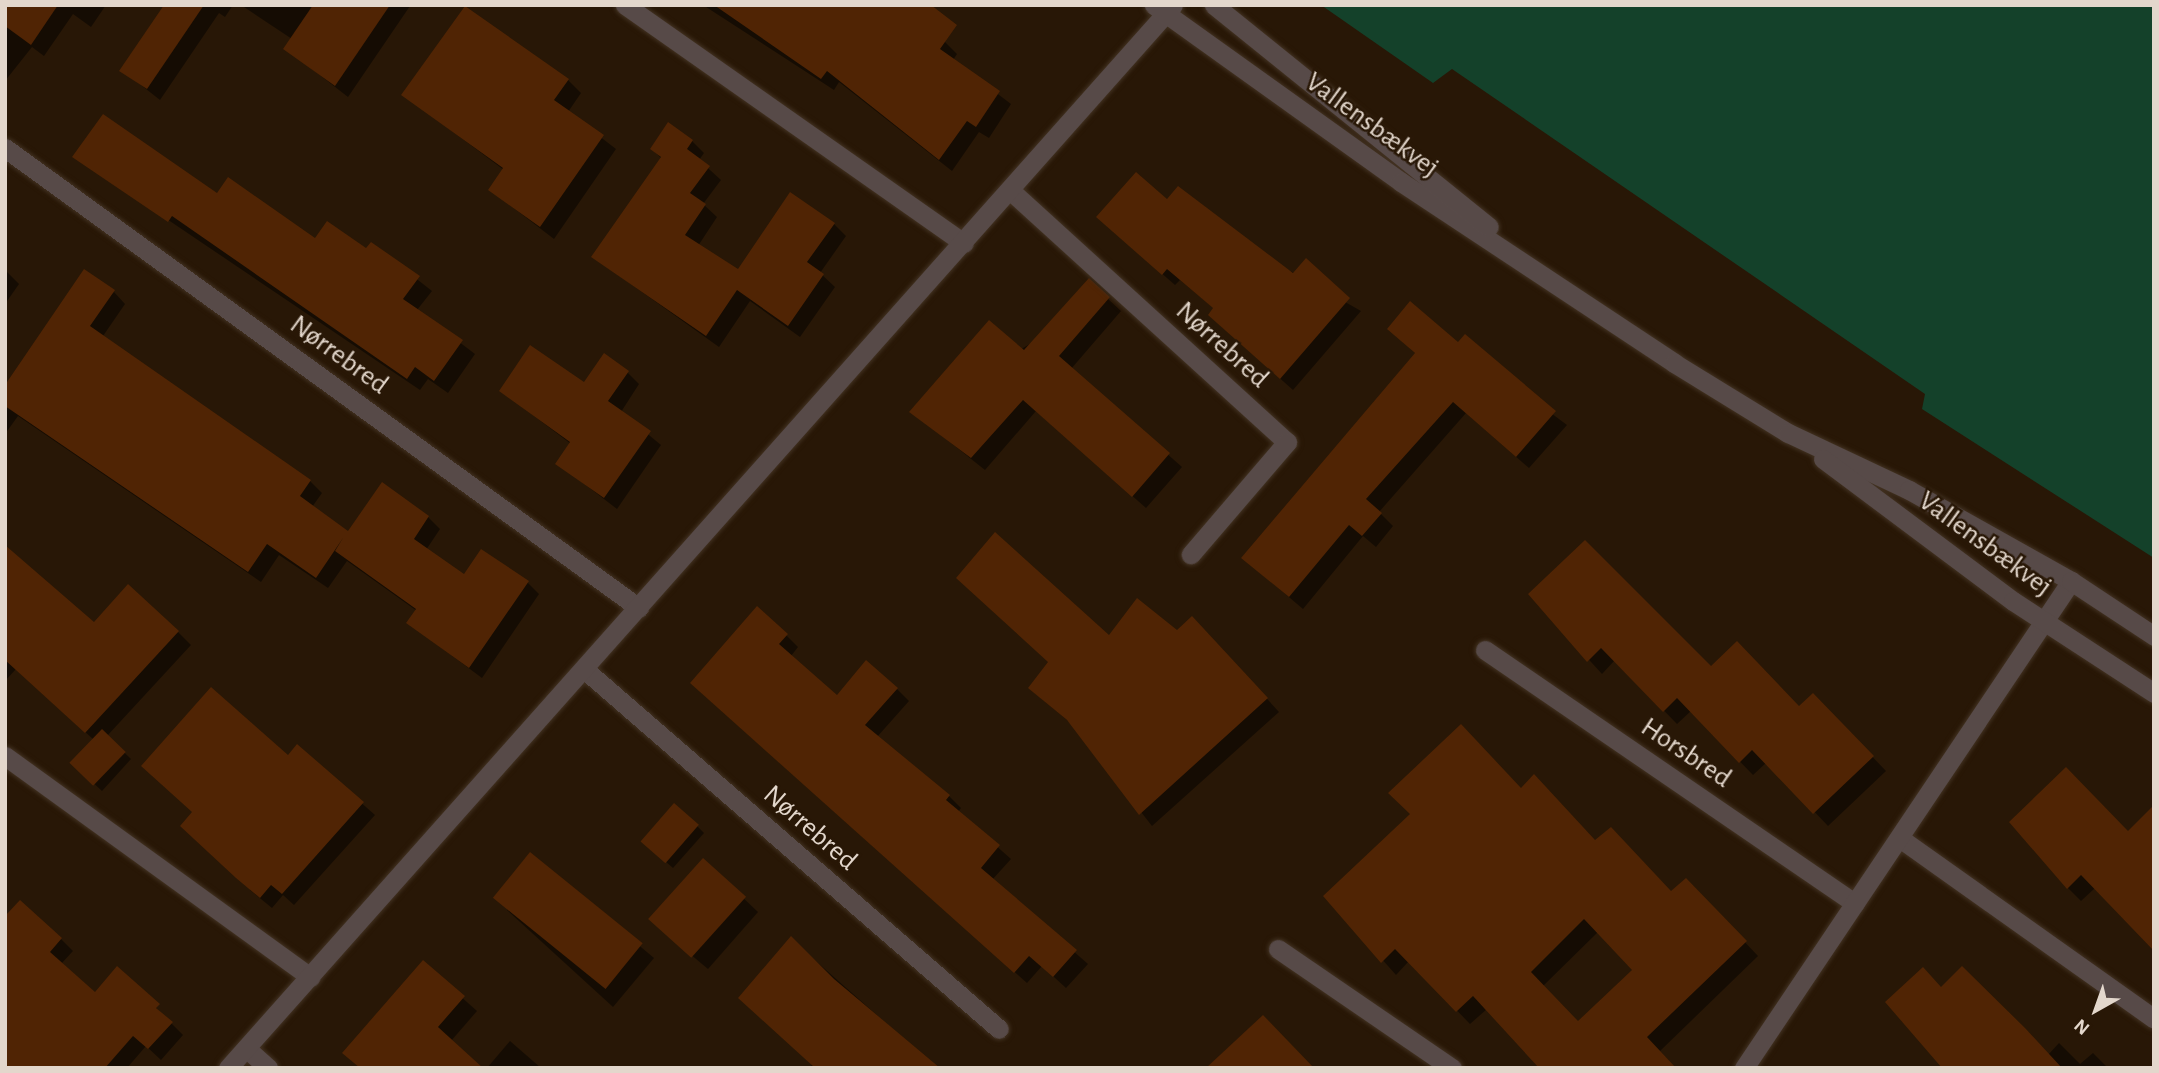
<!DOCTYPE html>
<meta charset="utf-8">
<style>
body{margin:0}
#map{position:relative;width:2159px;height:1073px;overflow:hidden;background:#281706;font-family:"Alegreya Sans",sans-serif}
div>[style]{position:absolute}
.green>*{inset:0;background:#14412a}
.shadow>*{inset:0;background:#0007}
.building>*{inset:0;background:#502404;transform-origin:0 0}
.roads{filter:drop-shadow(0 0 2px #423222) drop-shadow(0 0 2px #423222)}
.minor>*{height:19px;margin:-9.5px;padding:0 9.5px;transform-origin:9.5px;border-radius:9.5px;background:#574a48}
.tertiary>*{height:19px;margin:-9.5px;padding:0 9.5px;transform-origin:9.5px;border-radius:9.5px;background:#574a48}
span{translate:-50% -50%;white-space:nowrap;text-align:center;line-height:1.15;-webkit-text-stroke:5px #281706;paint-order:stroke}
.street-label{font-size:28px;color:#e3d7cc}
.frame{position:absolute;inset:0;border:7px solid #e3d7cc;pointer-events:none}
.north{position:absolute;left:2061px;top:975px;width:70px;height:70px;-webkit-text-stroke:5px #281706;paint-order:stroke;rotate:220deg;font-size:19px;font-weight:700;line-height:28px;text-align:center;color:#e3d7cc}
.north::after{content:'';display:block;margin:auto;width:24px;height:32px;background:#e3d7cc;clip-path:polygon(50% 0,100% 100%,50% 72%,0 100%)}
</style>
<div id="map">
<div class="green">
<div style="clip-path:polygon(1321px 5px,2154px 5px,2154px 558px,1922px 409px,1925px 394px,1452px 69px,1433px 83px)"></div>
</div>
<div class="shadow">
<div style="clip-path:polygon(5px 5px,106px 5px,91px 27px,73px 14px,44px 56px,32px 47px,5px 81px)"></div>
<div style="clip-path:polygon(166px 5px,233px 5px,225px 17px,219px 13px,160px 100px,122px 70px)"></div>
<div style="clip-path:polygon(241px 5px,409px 5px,410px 6px,348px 97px,285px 48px,292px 39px)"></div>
<div style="clip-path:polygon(703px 5px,888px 5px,945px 42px,957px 54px,953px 60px,1011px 104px,989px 138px,979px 132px,952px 171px,839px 82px,834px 90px)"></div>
<div style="clip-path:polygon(568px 80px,581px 93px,568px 112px,616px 149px,554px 239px,490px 190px,504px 170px,404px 95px)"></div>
<div style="clip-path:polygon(692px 141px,704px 153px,699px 160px,721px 180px,703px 204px,717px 217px,698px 246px,738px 271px,834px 224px,846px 236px,820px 273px,835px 287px,800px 337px,750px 301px,719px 347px,593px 257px,662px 159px,652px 149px)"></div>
<div style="clip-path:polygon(75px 157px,217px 196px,316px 241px,367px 251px,372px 244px,432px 291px,417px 310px,475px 354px,448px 393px,428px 379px,420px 390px)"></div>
<div style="clip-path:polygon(1168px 202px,1361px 311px,1293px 390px,1222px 327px,1215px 309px,1180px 280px,1175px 285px,1111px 229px)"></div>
<div style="clip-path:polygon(5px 270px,19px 284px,5px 304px)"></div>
<div style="clip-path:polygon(114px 292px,125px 304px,103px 336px,310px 481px,322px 493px,312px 507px,349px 533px,428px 517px,440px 529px,426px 550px,464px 577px,527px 582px,539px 594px,482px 678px,408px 623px,417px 611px,347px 561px,328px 588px,279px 555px,261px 582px,18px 416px,5px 434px,5px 388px)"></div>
<div style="clip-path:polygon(1108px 299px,1121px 311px,1071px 369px,1182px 467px,1146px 508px,1036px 411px,985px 470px,912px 412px)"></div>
<div style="clip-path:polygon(1402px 341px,1458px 344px,1567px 425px,1529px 468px,1466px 413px,1379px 512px,1393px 526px,1376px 547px,1363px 536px,1303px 609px,1243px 558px,1416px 354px)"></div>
<div style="clip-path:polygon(627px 372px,639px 384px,621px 412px,661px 445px,617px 509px,557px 463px,571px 444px,501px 391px,584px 385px)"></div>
<div style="clip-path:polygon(5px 567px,94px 625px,178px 632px,191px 645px,107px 736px,131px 759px,102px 791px,72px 763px,94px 740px,16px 669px,5px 681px)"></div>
<div style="clip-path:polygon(1530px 595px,1799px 708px,1813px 695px,1886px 771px,1828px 826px,1767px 762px,1753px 775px,1691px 711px,1677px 724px,1615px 660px,1602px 674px)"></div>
<div style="clip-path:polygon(1205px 631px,1279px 712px,1152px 826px,1073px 725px,1043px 700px,1109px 637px)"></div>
<div style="clip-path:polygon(786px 635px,798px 647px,791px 656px,837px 697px,897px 689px,909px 701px,877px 737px,949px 796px,961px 808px,958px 812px,1011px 859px,992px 880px,1088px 964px,1066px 988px,1042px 966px,1027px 983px,704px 695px)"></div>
<div style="clip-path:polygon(298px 747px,375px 815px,294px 905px,283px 895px,272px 908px,250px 890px,288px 758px)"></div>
<div style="clip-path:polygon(2066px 769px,2095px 888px,2081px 901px,2068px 888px)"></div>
<div style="clip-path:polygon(evenodd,1521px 790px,1672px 893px,1699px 894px,1758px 956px,1659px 1052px,1487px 1009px,1470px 1024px,1409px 961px,1396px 975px,1326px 896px,1521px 790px,1598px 932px,1634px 970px,1579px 1024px,1543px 986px,1598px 932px)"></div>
<div style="clip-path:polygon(697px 826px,704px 833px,673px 868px,650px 848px)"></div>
<div style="clip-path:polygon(530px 854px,654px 958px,613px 1007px,507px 910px)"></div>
<div style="clip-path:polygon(703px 860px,758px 912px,708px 969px,665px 933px)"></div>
<div style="clip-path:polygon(5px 919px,61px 939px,73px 951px,61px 964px,95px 994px,117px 969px,183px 1035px,161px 1060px,146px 1046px,127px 1068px,16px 1068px)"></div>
<div style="clip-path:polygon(791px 939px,923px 1056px,935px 1068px,812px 1068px)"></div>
<div style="clip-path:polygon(423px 963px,477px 1011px,451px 1041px,360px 1068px)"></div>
<div style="clip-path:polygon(1941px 989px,2048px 1055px,2059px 1043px,2080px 1064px,2093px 1053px,2108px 1068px,1945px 1068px)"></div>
<div style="clip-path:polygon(510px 1041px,541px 1068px,487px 1068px)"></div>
</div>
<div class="building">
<div style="clip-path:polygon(5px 5px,58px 5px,31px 45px,5px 26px)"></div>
<div style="clip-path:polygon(164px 5px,204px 5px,147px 89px,119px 71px)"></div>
<div style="clip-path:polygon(313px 5px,390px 5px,335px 86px,283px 49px)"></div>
<div style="clip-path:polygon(714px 5px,931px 5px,957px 25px,940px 49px,1000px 91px,976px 127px,967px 121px,939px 160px,827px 71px,821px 79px)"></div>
<div style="clip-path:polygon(465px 6px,569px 79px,554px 100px,604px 135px,540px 227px,488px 190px,503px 168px,401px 95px)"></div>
<div style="clip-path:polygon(103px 114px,217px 193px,228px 177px,315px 238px,327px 221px,366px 248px,371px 242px,420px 276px,403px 299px,463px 340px,434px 381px,415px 367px,407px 379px,172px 216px,168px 222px,72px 157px)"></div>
<div style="clip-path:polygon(668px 122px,693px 140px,687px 149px,710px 166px,690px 193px,706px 204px,685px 235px,738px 269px,790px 192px,835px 223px,807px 262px,824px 274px,788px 326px,737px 290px,706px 336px,591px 257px,661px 157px,650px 149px)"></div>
<div style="clip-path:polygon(1136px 172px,1167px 199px,1178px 186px,1293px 273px,1306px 258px,1350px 298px,1280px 379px,1208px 315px,1213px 308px,1167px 269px,1162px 275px,1096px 217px)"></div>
<div style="clip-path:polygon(84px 269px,115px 290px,90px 326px,311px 480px,300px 496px,348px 531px,382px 482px,429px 516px,414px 539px,464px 574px,481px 549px,529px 581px,469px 668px,406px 623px,416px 609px,335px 551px,343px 538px,316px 578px,267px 544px,248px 572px,5px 406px,5px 385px)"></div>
<div style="clip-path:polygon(1089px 278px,1110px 297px,1059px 356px,1170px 453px,1132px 497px,1023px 400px,971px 458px,909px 412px,989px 320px,1024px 350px)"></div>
<div style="clip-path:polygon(1410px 301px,1458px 342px,1465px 334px,1556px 411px,1516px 457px,1453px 402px,1366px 499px,1382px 513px,1362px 536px,1349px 525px,1289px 597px,1241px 558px,1415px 353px,1387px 329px)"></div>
<div style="clip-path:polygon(530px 345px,584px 382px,604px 353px,629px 371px,608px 401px,651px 431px,604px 498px,555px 464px,570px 442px,499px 391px)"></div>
<div style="clip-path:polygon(995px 532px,1109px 635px,1137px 598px,1177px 630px,1192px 616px,1268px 698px,1139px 815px,1067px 720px,1028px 688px,1048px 662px,956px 578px)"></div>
<div style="clip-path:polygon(1585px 540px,1711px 666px,1737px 641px,1799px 706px,1813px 693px,1874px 756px,1813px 814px,1752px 750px,1739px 763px,1677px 698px,1663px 712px,1601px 648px,1587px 662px,1528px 594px)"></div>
<div style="clip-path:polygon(5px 545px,94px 622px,128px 584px,179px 631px,85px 733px,5px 660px)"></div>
<div style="clip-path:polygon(757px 606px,788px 634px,779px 644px,837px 695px,866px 660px,898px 688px,865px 725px,950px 795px,946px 800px,1000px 845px,981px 868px,1077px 950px,1053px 977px,1029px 956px,1014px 973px,690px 683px)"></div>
<div style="clip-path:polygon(211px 687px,288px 755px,297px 744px,364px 802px,282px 894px,271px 885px,260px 898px,236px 878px,180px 826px,192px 812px,141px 766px)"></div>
<div style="clip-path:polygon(evenodd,1461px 724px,1521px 788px,1534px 774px,1595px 840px,1611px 827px,1671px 891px,1686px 878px,1747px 941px,1647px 1037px,1676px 1068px,1539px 1068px,1473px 996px,1456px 1012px,1395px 949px,1381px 963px,1323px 896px,1410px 814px,1388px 793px,1461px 724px,1584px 919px,1632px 970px,1578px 1021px,1531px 972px,1584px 919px)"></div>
<div style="left:102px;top:729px;width:33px;height:47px;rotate:44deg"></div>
<div style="clip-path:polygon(2066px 767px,2128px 831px,2154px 805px,2154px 951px,2081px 875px,2067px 889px,2009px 822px)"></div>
<div style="left:674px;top:803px;width:33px;height:51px;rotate:41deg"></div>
<div style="left:530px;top:852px;width:145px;height:59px;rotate:39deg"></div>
<div style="left:703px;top:858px;width:58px;height:82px;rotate:42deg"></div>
<div style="clip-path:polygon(20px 900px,62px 938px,50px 952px,95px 992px,117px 966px,160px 1004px,156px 1008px,173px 1022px,148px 1049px,133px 1036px,105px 1068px,5px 1068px,5px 916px)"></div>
<div style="clip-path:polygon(791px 936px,834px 979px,940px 1068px,815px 1068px,738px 998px)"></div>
<div style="clip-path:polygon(423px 960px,465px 996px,438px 1027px,483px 1068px,360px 1068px,342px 1053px)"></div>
<div style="clip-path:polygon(1962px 966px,2025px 1028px,2062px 1068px,1942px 1068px,1885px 1002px,1923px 967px,1941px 987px)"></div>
<div style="clip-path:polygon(1263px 1015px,1314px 1068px,1206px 1068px)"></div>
</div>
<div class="roads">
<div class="minor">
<div style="left:625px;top:5px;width:414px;rotate:35.1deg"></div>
<div style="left:5px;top:148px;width:783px;rotate:35.96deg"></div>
<div style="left:1011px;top:191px;width:373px;rotate:42.3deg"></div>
<div style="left:1287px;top:442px;width:148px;rotate:130.6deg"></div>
<div style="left:1485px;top:650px;width:448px;rotate:34.4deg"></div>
<div style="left:584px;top:669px;width:549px;rotate:40.94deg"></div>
<div style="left:5px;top:756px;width:377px;rotate:35.9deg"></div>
<div style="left:1901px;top:839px;width:310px;rotate:35.4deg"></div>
<div style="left:1278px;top:949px;width:211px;rotate:34.4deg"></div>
<div style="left:246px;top:1048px;width:30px;rotate:42deg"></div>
<div style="left:228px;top:1068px;width:1422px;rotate:-48.36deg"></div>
<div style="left:1744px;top:1068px;width:587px;rotate:-56.12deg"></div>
</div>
<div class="tertiary">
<div style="left:1154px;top:5px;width:304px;rotate:35.6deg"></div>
<div style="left:1401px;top:182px;width:328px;rotate:33.5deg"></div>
<div style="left:1674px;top:363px;width:134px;rotate:31.6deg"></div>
<div style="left:1788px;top:433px;width:134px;rotate:25.2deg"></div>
<div style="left:1909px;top:490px;width:186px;rotate:29.3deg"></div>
<div style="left:2071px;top:581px;width:100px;rotate:33.5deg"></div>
<div style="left:1214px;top:5px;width:353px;rotate:38.9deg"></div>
<div style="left:1823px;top:459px;width:237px;rotate:36.8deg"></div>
<div style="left:2013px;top:601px;width:168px;rotate:33.1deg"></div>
</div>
</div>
<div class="street-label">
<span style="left:1372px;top:125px;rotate:36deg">Vallensbækvej</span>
<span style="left:1222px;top:345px;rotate:42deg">Nørrebred</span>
<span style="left:339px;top:355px;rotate:36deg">Nørrebred</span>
<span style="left:1985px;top:544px;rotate:36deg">Vallensbækvej</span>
<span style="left:1686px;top:753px;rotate:34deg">Horsbred</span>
<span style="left:810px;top:828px;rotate:41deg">Nørrebred</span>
</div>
<div class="frame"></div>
<div class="north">N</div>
</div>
